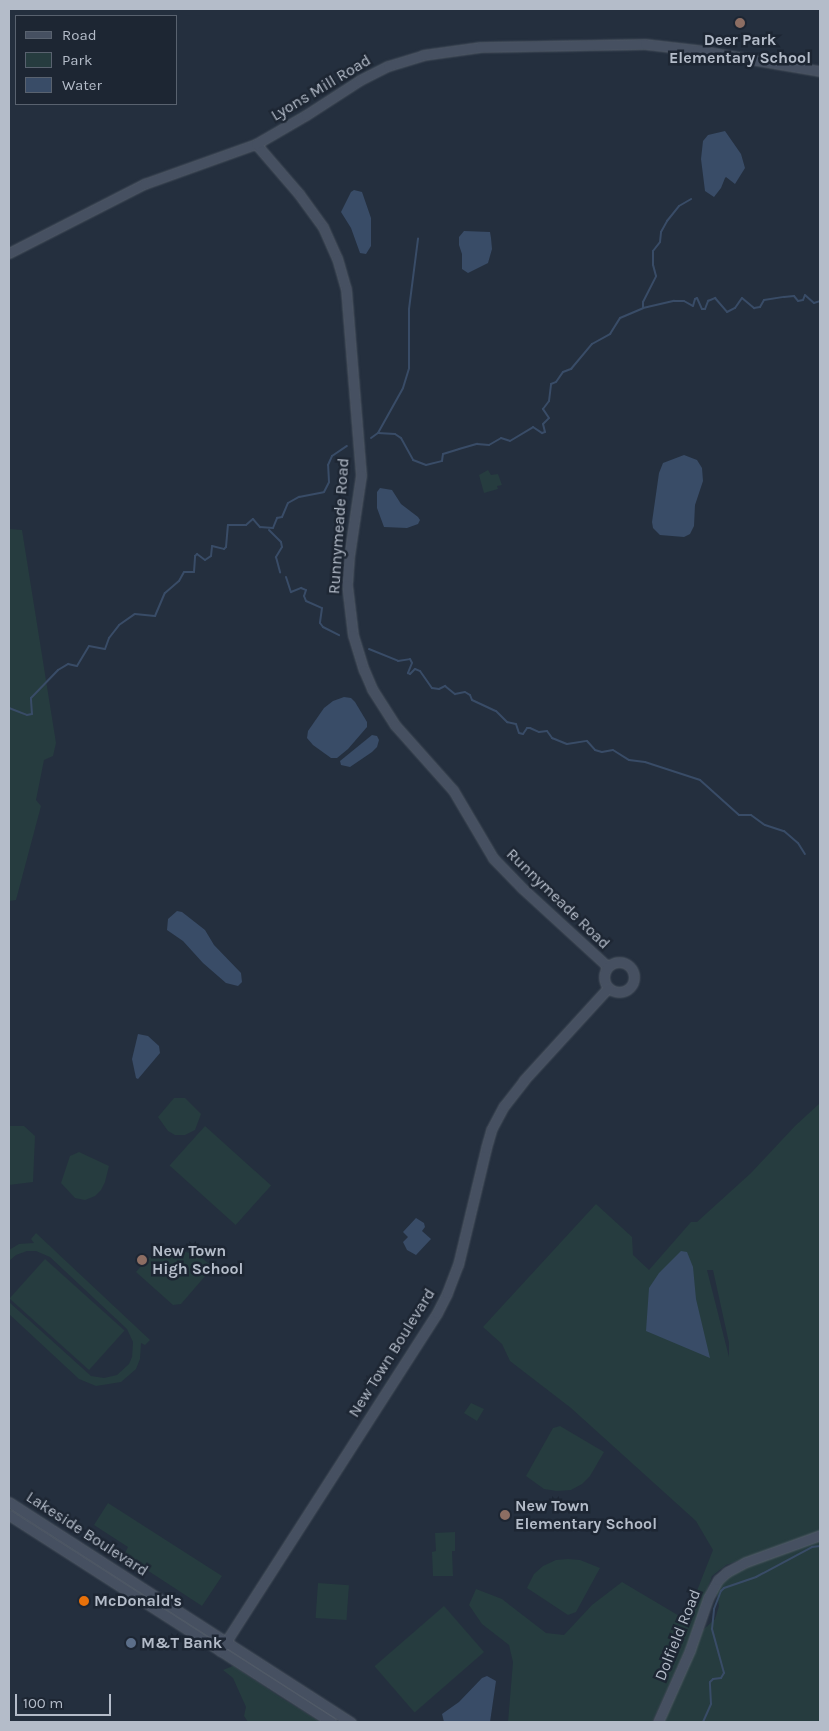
<!DOCTYPE html>
<style>
body{margin:0}
#map{position:relative;width:829px;height:1731px;overflow:hidden;background:#242f3e;font-family:Karla,sans-serif}
div>[style]{position:absolute}
.green>*{inset:0;background:#263c3f;transform-origin:0 0}
.water>*{inset:0;background:#394c67}
.stream>*{height:2px;margin:-1px;padding:0 1px;transform-origin:1px;border-radius:1px;background:#394c67}
.roads{filter:drop-shadow(0 0 1px #565f6c) drop-shadow(0 0 1px #565f6c)}
.secondary>*{height:9px;margin:-4.5px;padding:0 4.5px;transform-origin:4.5px;border-radius:4.5px;background:#465061}
.secondary>.ring{margin:-4.5px;padding:0;box-sizing:content-box;background:none;border:9px solid #465061;border-radius:50%}
.dots>*{width:14px;height:14px;translate:-50% -50%;box-sizing:border-box;border:2px solid #1d2633;border-radius:50%}
span{translate:-50% -50%;white-space:nowrap;text-align:center;line-height:1.15;-webkit-text-stroke:5px #1d2633;paint-order:stroke}
.poi-label{font-size:16px;color:#b4bcc9;font-weight:700}
.left{translate:0 -50%;text-align:left}
.street-label{font-size:16px;color:#b4bcc9}
.frame{position:absolute;inset:0;border:10px solid #b4bcc9;pointer-events:none}
.legend{position:absolute;left:15px;top:15px;width:162px;height:90px;box-sizing:border-box;background:#1d2633;border:1px solid #59626f;margin:0;padding:6px 9px;list-style:none;font-size:15px;color:#b4bcc9}
.legend li{display:flex;align-items:center;gap:10px;height:25px}
.legend b{width:25px;border:1px solid #59626f}
.scale{position:absolute;left:15px;top:1694px;width:96px;height:22px;box-sizing:border-box;border:2px solid #b4bcc9;border-top:0;padding-left:6px;font-size:15px;line-height:18px;white-space:nowrap;color:#b4bcc9;-webkit-text-stroke:4px #1d2633;paint-order:stroke}
</style>
<div id="map">
<div class="green">
<div style="clip-path:polygon(488px 470px,491px 475px,498px 474px,502px 485px,497px 486px,498px 489px,484px 493px,479px 475px)"></div>
<div style="clip-path:polygon(9px 529px,22px 530px,56px 743px,53px 756px,44px 760px,36px 800px,41px 806px,16px 900px,9px 901px)"></div>
<div style="clip-path:polygon(174px 1098px,185px 1098px,201px 1114px,195px 1130px,185px 1135px,175px 1135px,168px 1131px,158px 1117px)"></div>
<div style="clip-path:polygon(evenodd,820px 1103px,820px 1722px,664px 1722px,703px 1630px,715px 1619px,719px 1606px,716px 1590px,732px 1574px,748px 1567px,740px 1560px,726px 1565px,712px 1576px,686px 1648px,652px 1722px,508px 1722px,513px 1662px,509px 1645px,482px 1624px,469px 1605px,476px 1589px,502px 1599px,546px 1633px,564px 1635px,592px 1605px,622px 1582px,681px 1617px,689px 1611px,713px 1550px,696px 1521px,571px 1408px,510px 1361px,502px 1344px,483px 1327px,596px 1204px,632px 1237px,633px 1255px,649px 1270px,691px 1222px,697px 1222px,751px 1173px,795px 1126px,820px 1103px,707px 1270px,713px 1270px,729px 1343px,729px 1357px,707px 1270px)"></div>
<div style="clip-path:polygon(9px 1126px,24px 1126px,35px 1136px,33px 1182px,9px 1185px)"></div>
<div style="left:205px;top:1126px;width:89px;height:53px;rotate:42deg"></div>
<div style="clip-path:polygon(79px 1152px,109px 1166px,105px 1182px,101px 1190px,95px 1196px,85px 1200px,75px 1198px,61px 1183px,70px 1156px)"></div>
<div style="clip-path:polygon(36px 1233px,150px 1340px,145px 1345px,141px 1343px,140px 1359px,136px 1369px,121px 1382px,96px 1386px,79px 1379px,9px 1314px,9px 1302px,91px 1376px,104px 1378px,117px 1375px,129px 1364px,132px 1357px,133px 1342px,127px 1329px,50px 1257px,36px 1251px,27px 1251px,16px 1255px,9px 1261px,9px 1250px,19px 1244px,34px 1243px,31px 1239px)"></div>
<div style="clip-path:polygon(174px 1249px,198px 1255px,213px 1267px,181px 1304px,173px 1305px,136px 1272px,147px 1259px,162px 1250px)"></div>
<div style="left:45px;top:1259px;width:107px;height:53px;rotate:42deg"></div>
<div style="clip-path:polygon(471px 1403px,484px 1409px,477px 1421px,464px 1413px)"></div>
<div style="clip-path:polygon(560px 1426px,604px 1452px,590px 1476px,582px 1484px,571px 1490px,557px 1491px,544px 1489px,526px 1476px,553px 1428px)"></div>
<div style="clip-path:polygon(108px 1503px,222px 1576px,202px 1606px,124px 1555px,128px 1547px,94px 1525px)"></div>
<div style="clip-path:polygon(455px 1532px,455px 1551px,452px 1551px,453px 1576px,433px 1576px,432px 1552px,436px 1551px,435px 1533px)"></div>
<div style="clip-path:polygon(568px 1559px,580px 1560px,600px 1568px,576px 1612px,568px 1615px,527px 1588px,534px 1574px,543px 1566px,556px 1560px)"></div>
<div style="left:318px;top:1583px;width:31px;height:35px;rotate:4deg"></div>
<div style="left:444px;top:1606px;width:61px;height:92px;rotate:49deg"></div>
<div style="clip-path:polygon(233px 1666px,277px 1695px,320px 1722px,248px 1722px,244px 1716px,246px 1707px,233px 1678px,223px 1670px)"></div>
</div>
<div class="water">
<div style="clip-path:polygon(725px 131px,741px 154px,745px 168px,735px 184px,726px 177px,725px 178px,721px 188px,714px 197px,705px 191px,701px 159px,703px 141px,708px 135px)"></div>
<div style="clip-path:polygon(354px 190px,362px 192px,371px 218px,371px 246px,366px 254px,360px 253px,351px 228px,341px 212px,351px 192px)"></div>
<div style="clip-path:polygon(464px 231px,490px 232px,491px 238px,492px 249px,488px 263px,468px 273px,462px 269px,462px 254px,459px 245px,459px 237px)"></div>
<div style="clip-path:polygon(684px 455px,697px 460px,702px 468px,703px 481px,695px 505px,694px 526px,690px 534px,684px 537px,660px 535px,653px 528px,652px 522px,659px 473px,663px 463px)"></div>
<div style="clip-path:polygon(380px 488px,392px 490px,401px 504px,418px 517px,420px 520px,418px 524px,407px 528px,384px 527px,377px 508px,377px 492px)"></div>
<div style="clip-path:polygon(344px 697px,351px 698px,355px 702px,367px 722px,367px 727px,348px 749px,337px 758px,331px 758px,313px 745px,307px 738px,308px 731px,324px 708px,333px 701px)"></div>
<div style="clip-path:polygon(372px 735px,377px 736px,379px 740px,377px 747px,372px 752px,350px 767px,341px 765px,340px 761px)"></div>
<div style="clip-path:polygon(177px 911px,182px 912px,205px 930px,214px 945px,241px 973px,242px 982px,238px 986px,226px 983px,203px 963px,183px 941px,167px 930px,168px 919px)"></div>
<div style="clip-path:polygon(138px 1034px,148px 1036px,159px 1046px,160px 1053px,138px 1079px,136px 1078px,132px 1059px)"></div>
<div style="clip-path:polygon(416px 1218px,424px 1223px,425px 1227px,422px 1231px,431px 1239px,416px 1255px,407px 1250px,403px 1242px,408px 1237px,403px 1232px)"></div>
<div style="clip-path:polygon(681px 1251px,687px 1252px,693px 1267px,696px 1299px,710px 1358px,646px 1331px,649px 1288px,659px 1273px)"></div>
<div style="clip-path:polygon(487px 1676px,496px 1681px,490px 1722px,444px 1722px,442px 1714px,459px 1702px,482px 1678px)"></div>
</div>
<div class="stream">
<div style="left:643px;top:308px;width:6px;rotate:-90deg"></div>
<div style="left:643px;top:302px;width:29px;rotate:-63deg"></div>
<div style="left:656px;top:276px;width:11px;rotate:-105deg"></div>
<div style="left:653px;top:265px;width:14px;rotate:-90deg"></div>
<div style="left:653px;top:251px;width:11px;rotate:-52deg"></div>
<div style="left:660px;top:242px;width:10px;rotate:-84deg"></div>
<div style="left:661px;top:232px;width:13px;rotate:-61deg"></div>
<div style="left:667px;top:221px;width:19px;rotate:-51deg"></div>
<div style="left:679px;top:206px;width:14px;rotate:-30deg"></div>
<div style="left:378px;top:433px;width:51px;rotate:-60.9deg"></div>
<div style="left:403px;top:388px;width:21px;rotate:-73deg"></div>
<div style="left:409px;top:368px;width:59px;rotate:-90deg"></div>
<div style="left:409px;top:309px;width:71px;rotate:-82.7deg"></div>
<div style="left:371px;top:438px;width:9px;rotate:-36deg"></div>
<div style="left:378px;top:433px;width:17px;rotate:3deg"></div>
<div style="left:395px;top:434px;width:7px;rotate:34deg"></div>
<div style="left:401px;top:438px;width:25px;rotate:61deg"></div>
<div style="left:413px;top:460px;width:14px;rotate:21deg"></div>
<div style="left:426px;top:465px;width:16px;rotate:-14deg"></div>
<div style="left:442px;top:461px;width:7px;rotate:-82deg"></div>
<div style="left:443px;top:454px;width:17px;rotate:-17deg"></div>
<div style="left:459px;top:449px;width:19px;rotate:-16deg"></div>
<div style="left:477px;top:444px;width:12px;rotate:5deg"></div>
<div style="left:489px;top:445px;width:14px;rotate:-30deg"></div>
<div style="left:501px;top:438px;width:9px;rotate:18deg"></div>
<div style="left:510px;top:441px;width:27px;rotate:-31deg"></div>
<div style="left:533px;top:427px;width:11px;rotate:34deg"></div>
<div style="left:542px;top:433px;width:3px;rotate:-18deg"></div>
<div style="left:545px;top:432px;width:8px;rotate:-104deg"></div>
<div style="left:543px;top:424px;width:8px;rotate:-45deg"></div>
<div style="left:549px;top:418px;width:11px;rotate:-124deg"></div>
<div style="left:543px;top:409px;width:10px;rotate:-53deg"></div>
<div style="left:549px;top:401px;width:17px;rotate:-83deg"></div>
<div style="left:551px;top:384px;width:5px;rotate:-22deg"></div>
<div style="left:556px;top:382px;width:12px;rotate:-55deg"></div>
<div style="left:563px;top:372px;width:9px;rotate:-21deg"></div>
<div style="left:571px;top:369px;width:33px;rotate:-50deg"></div>
<div style="left:592px;top:344px;width:21px;rotate:-29deg"></div>
<div style="left:610px;top:334px;width:19px;rotate:-58deg"></div>
<div style="left:620px;top:318px;width:25px;rotate:-23deg"></div>
<div style="left:643px;top:308px;width:32px;rotate:-13deg"></div>
<div style="left:674px;top:301px;width:10px"></div>
<div style="left:684px;top:301px;width:10px;rotate:29deg"></div>
<div style="left:693px;top:306px;width:7px;rotate:-74deg"></div>
<div style="left:695px;top:299px;width:2px;rotate:-27deg"></div>
<div style="left:697px;top:298px;width:12px;rotate:66deg"></div>
<div style="left:702px;top:309px;width:3px"></div>
<div style="left:705px;top:309px;width:9px;rotate:-69deg"></div>
<div style="left:708px;top:301px;width:8px;rotate:-23deg"></div>
<div style="left:715px;top:298px;width:18px;rotate:49deg"></div>
<div style="left:727px;top:312px;width:9px;rotate:-27deg"></div>
<div style="left:735px;top:308px;width:12px;rotate:-55deg"></div>
<div style="left:742px;top:298px;width:16px;rotate:40deg"></div>
<div style="left:754px;top:308px;width:6px;rotate:-9deg"></div>
<div style="left:760px;top:307px;width:8px;rotate:-60deg"></div>
<div style="left:764px;top:300px;width:20px;rotate:-9deg"></div>
<div style="left:784px;top:297px;width:10px;rotate:-6deg"></div>
<div style="left:794px;top:296px;width:6px;rotate:51deg"></div>
<div style="left:798px;top:301px;width:5px;rotate:-11deg"></div>
<div style="left:803px;top:300px;width:5px;rotate:-68deg"></div>
<div style="left:805px;top:295px;width:12px;rotate:42deg"></div>
<div style="left:814px;top:303px;width:6px;rotate:-18deg"></div>
<div style="left:269px;top:530px;width:17px;rotate:45deg"></div>
<div style="left:281px;top:542px;width:5px;rotate:79deg"></div>
<div style="left:282px;top:547px;width:12px;rotate:121deg"></div>
<div style="left:276px;top:557px;width:16px;rotate:75deg"></div>
<div style="left:286px;top:577px;width:16px;rotate:72deg"></div>
<div style="left:291px;top:592px;width:11px;rotate:-22deg"></div>
<div style="left:301px;top:588px;width:5px;rotate:22deg"></div>
<div style="left:306px;top:590px;width:6px;rotate:108deg"></div>
<div style="left:304px;top:596px;width:5px;rotate:68deg"></div>
<div style="left:306px;top:601px;width:17px;rotate:24deg"></div>
<div style="left:322px;top:608px;width:15px;rotate:98deg"></div>
<div style="left:320px;top:623px;width:5px;rotate:53deg"></div>
<div style="left:323px;top:627px;width:18px;rotate:27deg"></div>
<div style="left:369px;top:649px;width:31px;rotate:22deg"></div>
<div style="left:398px;top:661px;width:12px;rotate:-9deg"></div>
<div style="left:410px;top:659px;width:4px;rotate:63deg"></div>
<div style="left:412px;top:663px;width:11px;rotate:112deg"></div>
<div style="left:408px;top:673px;width:2px;rotate:27deg"></div>
<div style="left:410px;top:674px;width:7px;rotate:-45deg"></div>
<div style="left:415px;top:669px;width:5px;rotate:22deg"></div>
<div style="left:420px;top:671px;width:21px;rotate:55deg"></div>
<div style="left:432px;top:688px;width:7px;rotate:8deg"></div>
<div style="left:439px;top:689px;width:7px;rotate:-27deg"></div>
<div style="left:445px;top:686px;width:13px;rotate:39deg"></div>
<div style="left:455px;top:694px;width:10px;rotate:-11deg"></div>
<div style="left:465px;top:692px;width:6px;rotate:31deg"></div>
<div style="left:470px;top:695px;width:5px;rotate:68deg"></div>
<div style="left:472px;top:700px;width:26px;rotate:25deg"></div>
<div style="left:496px;top:711px;width:16px;rotate:45deg"></div>
<div style="left:507px;top:722px;width:9px;rotate:13deg"></div>
<div style="left:516px;top:724px;width:9px;rotate:72deg"></div>
<div style="left:519px;top:733px;width:4px;rotate:14deg"></div>
<div style="left:523px;top:734px;width:7px;rotate:-56deg"></div>
<div style="left:527px;top:728px;width:3px"></div>
<div style="left:530px;top:728px;width:10px;rotate:24deg"></div>
<div style="left:539px;top:732px;width:8px;rotate:-7deg"></div>
<div style="left:547px;top:731px;width:9px;rotate:54deg"></div>
<div style="left:552px;top:738px;width:16px;rotate:22deg"></div>
<div style="left:567px;top:744px;width:20px;rotate:-9deg"></div>
<div style="left:587px;top:741px;width:12px;rotate:48deg"></div>
<div style="left:595px;top:750px;width:7px;rotate:16deg"></div>
<div style="left:602px;top:752px;width:11px;rotate:-10deg"></div>
<div style="left:613px;top:750px;width:19px;rotate:32deg"></div>
<div style="left:629px;top:760px;width:16px;rotate:7deg"></div>
<div style="left:645px;top:762px;width:58px;rotate:18.1deg"></div>
<div style="left:700px;top:780px;width:52px;rotate:41.9deg"></div>
<div style="left:739px;top:815px;width:12px"></div>
<div style="left:751px;top:815px;width:17px;rotate:36deg"></div>
<div style="left:765px;top:825px;width:20px;rotate:18deg"></div>
<div style="left:784px;top:831px;width:18px;rotate:41deg"></div>
<div style="left:798px;top:843px;width:13px;rotate:58deg"></div>
<div style="left:9px;top:708px;width:19px;rotate:21deg"></div>
<div style="left:27px;top:715px;width:5px;rotate:-11deg"></div>
<div style="left:32px;top:714px;width:16px;rotate:-94deg"></div>
<div style="left:31px;top:698px;width:39px;rotate:-46deg"></div>
<div style="left:58px;top:670px;width:12px;rotate:-31deg"></div>
<div style="left:68px;top:664px;width:9px;rotate:13deg"></div>
<div style="left:77px;top:666px;width:23px;rotate:-59deg"></div>
<div style="left:89px;top:646px;width:16px;rotate:11deg"></div>
<div style="left:105px;top:649px;width:12px;rotate:-70deg"></div>
<div style="left:109px;top:638px;width:16px;rotate:-52deg"></div>
<div style="left:119px;top:625px;width:19px;rotate:-35deg"></div>
<div style="left:135px;top:614px;width:20px;rotate:6deg"></div>
<div style="left:155px;top:616px;width:25px;rotate:-67deg"></div>
<div style="left:165px;top:593px;width:18px;rotate:-41deg"></div>
<div style="left:179px;top:581px;width:10px;rotate:-61deg"></div>
<div style="left:184px;top:572px;width:10px"></div>
<div style="left:194px;top:572px;width:16px;rotate:-86deg"></div>
<div style="left:195px;top:556px;width:3px;rotate:-45deg"></div>
<div style="left:197px;top:554px;width:10px;rotate:37deg"></div>
<div style="left:205px;top:560px;width:7px;rotate:-34deg"></div>
<div style="left:211px;top:556px;width:10px;rotate:-84deg"></div>
<div style="left:212px;top:546px;width:12px;rotate:14deg"></div>
<div style="left:224px;top:549px;width:3px;rotate:-45deg"></div>
<div style="left:226px;top:547px;width:22px;rotate:-85deg"></div>
<div style="left:228px;top:525px;width:18px"></div>
<div style="left:246px;top:525px;width:9px;rotate:-41deg"></div>
<div style="left:253px;top:519px;width:11px;rotate:49deg"></div>
<div style="left:260px;top:527px;width:13px;rotate:4deg"></div>
<div style="left:273px;top:528px;width:11px;rotate:-68deg"></div>
<div style="left:277px;top:518px;width:5px;rotate:-11deg"></div>
<div style="left:282px;top:517px;width:15px;rotate:-67deg"></div>
<div style="left:288px;top:503px;width:13px;rotate:-29deg"></div>
<div style="left:299px;top:497px;width:25px;rotate:-11deg"></div>
<div style="left:324px;top:492px;width:11px;rotate:-63deg"></div>
<div style="left:329px;top:482px;width:17px;rotate:-93deg"></div>
<div style="left:328px;top:465px;width:10px;rotate:-66deg"></div>
<div style="left:332px;top:456px;width:18px;rotate:-34deg"></div>
<div style="left:703px;top:1722px;width:20px;rotate:-66deg"></div>
<div style="left:711px;top:1704px;width:22px;rotate:-93deg"></div>
<div style="left:710px;top:1682px;width:4px;rotate:-45deg"></div>
<div style="left:713px;top:1679px;width:8px;rotate:-7deg"></div>
<div style="left:721px;top:1678px;width:6px;rotate:-59deg"></div>
<div style="left:724px;top:1673px;width:46px;rotate:-105.3deg"></div>
<div style="left:712px;top:1629px;width:20px;rotate:-84deg"></div>
<div style="left:714px;top:1609px;width:19px;rotate:-69deg"></div>
<div style="left:721px;top:1591px;width:4px;rotate:-45deg"></div>
<div style="left:724px;top:1588px;width:34px;rotate:-19deg"></div>
<div style="left:756px;top:1577px;width:64px;rotate:-28.2deg"></div>
<div style="left:812px;top:1547px;width:8px;rotate:-7deg"></div>
</div>
<div class="roads">
<div class="secondary">
<div style="left:256px;top:144px;width:66px;rotate:49.3deg"></div>
<div style="left:299px;top:194px;width:41px;rotate:54deg"></div>
<div style="left:323px;top:227px;width:34px;rotate:66deg"></div>
<div style="left:337px;top:258px;width:32px;rotate:74deg"></div>
<div style="left:346px;top:289px;width:187px;rotate:85.4deg"></div>
<div style="left:361px;top:475px;width:82px;rotate:98.4deg"></div>
<div style="left:349px;top:556px;width:29px;rotate:94deg"></div>
<div style="left:347px;top:585px;width:50px;rotate:83.2deg"></div>
<div style="left:353px;top:635px;width:37px;rotate:73deg"></div>
<div style="left:364px;top:670px;width:21px;rotate:67deg"></div>
<div style="left:372px;top:689px;width:43px;rotate:57.4deg"></div>
<div style="left:395px;top:725px;width:87px;rotate:48.3deg"></div>
<div style="left:453px;top:790px;width:79px;rotate:59.5deg"></div>
<div style="left:493px;top:858px;width:42px;rotate:46deg"></div>
<div style="left:522px;top:888px;width:115px;rotate:42.5deg"></div>
<div style="left:9px;top:253px;width:152px;rotate:-27.1deg"></div>
<div style="left:144px;top:184px;width:119px;rotate:-19.7deg"></div>
<div style="left:256px;top:144px;width:58px;rotate:-30.1deg"></div>
<div style="left:306px;top:115px;width:64px;rotate:-32.9deg"></div>
<div style="left:360px;top:80px;width:31px;rotate:-27deg"></div>
<div style="left:388px;top:66px;width:37px;rotate:-17deg"></div>
<div style="left:423px;top:55px;width:58px;rotate:-8deg"></div>
<div style="left:480px;top:47px;width:165px;rotate:-1deg"></div>
<div style="left:645px;top:44px;width:52px;rotate:6.6deg"></div>
<div style="left:697px;top:50px;width:125px;rotate:9.7deg"></div>
<div class="ring" style="left:604px;top:962px;width:21px;height:21px"></div>
<div style="left:9px;top:1502px;width:407px;rotate:32.8deg"></div>
<div style="left:9px;top:1515px;width:383px;rotate:32.7deg"></div>
<div style="left:220px;top:1651px;width:402px;rotate:-57.3deg"></div>
<div style="left:437px;top:1313px;width:22px;rotate:-63deg"></div>
<div style="left:447px;top:1293px;width:30px;rotate:-69deg"></div>
<div style="left:458px;top:1265px;width:120px;rotate:-76.5deg"></div>
<div style="left:486px;top:1148px;width:19px;rotate:-74deg"></div>
<div style="left:491px;top:1130px;width:27px;rotate:-62deg"></div>
<div style="left:504px;top:1106px;width:33px;rotate:-52deg"></div>
<div style="left:524px;top:1080px;width:125px;rotate:-47.6deg"></div>
<div style="left:658px;top:1722px;width:79px;rotate:-66deg"></div>
<div style="left:690px;top:1650px;width:55px;rotate:-70.9deg"></div>
<div style="left:708px;top:1598px;width:21px;rotate:-61deg"></div>
<div style="left:718px;top:1580px;width:12px;rotate:-42deg"></div>
<div style="left:727px;top:1572px;width:21px;rotate:-28deg"></div>
<div style="left:746px;top:1562px;width:79px;rotate:-20deg"></div>
</div>
</div>
<div class="dots">
<div style="left:740px;top:23px;background:#8d6e63"></div>
<div style="left:142px;top:1260px;background:#8d6e63"></div>
<div style="left:505px;top:1515px;background:#8d6e63"></div>
<div style="left:84px;top:1601px;background:#e8710a"></div>
<div style="left:131px;top:1643px;background:#5c6f8a"></div>
</div>
<div class="poi-label">
<span style="left:740px;top:49px">Deer Park<br>Elementary School</span>
<span class="left" style="left:152px;top:1260px">New Town<br>High School</span>
<span class="left" style="left:515px;top:1515px">New Town<br>Elementary School</span>
<span class="left" style="left:94px;top:1601px">McDonald's</span>
<span class="left" style="left:141px;top:1643px">M&amp;T Bank</span>
</div>
<div class="street-label">
<span style="left:321px;top:88px;rotate:-31deg">Lyons Mill Road</span>
<span style="left:339px;top:526px;rotate:-86deg">Runnymeade Road</span>
<span style="left:558px;top:899px;rotate:44deg">Runnymeade Road</span>
<span style="left:392px;top:1353px;rotate:-58deg">New Town Boulevard</span>
<span style="left:87px;top:1534px;rotate:33deg">Lakeside Boulevard</span>
<span style="left:678px;top:1635px;rotate:-68deg">Dolfield Road</span>
</div>
<div class="frame"></div>
<ul class="legend">
<li><b style="height:6px;background:#465061"></b>Road</li>
<li><b style="height:14px;background:#263c3f"></b>Park</li>
<li><b style="height:14px;background:#394c67"></b>Water</li>
</ul>
<div class="scale">100 m</div>
</div>
